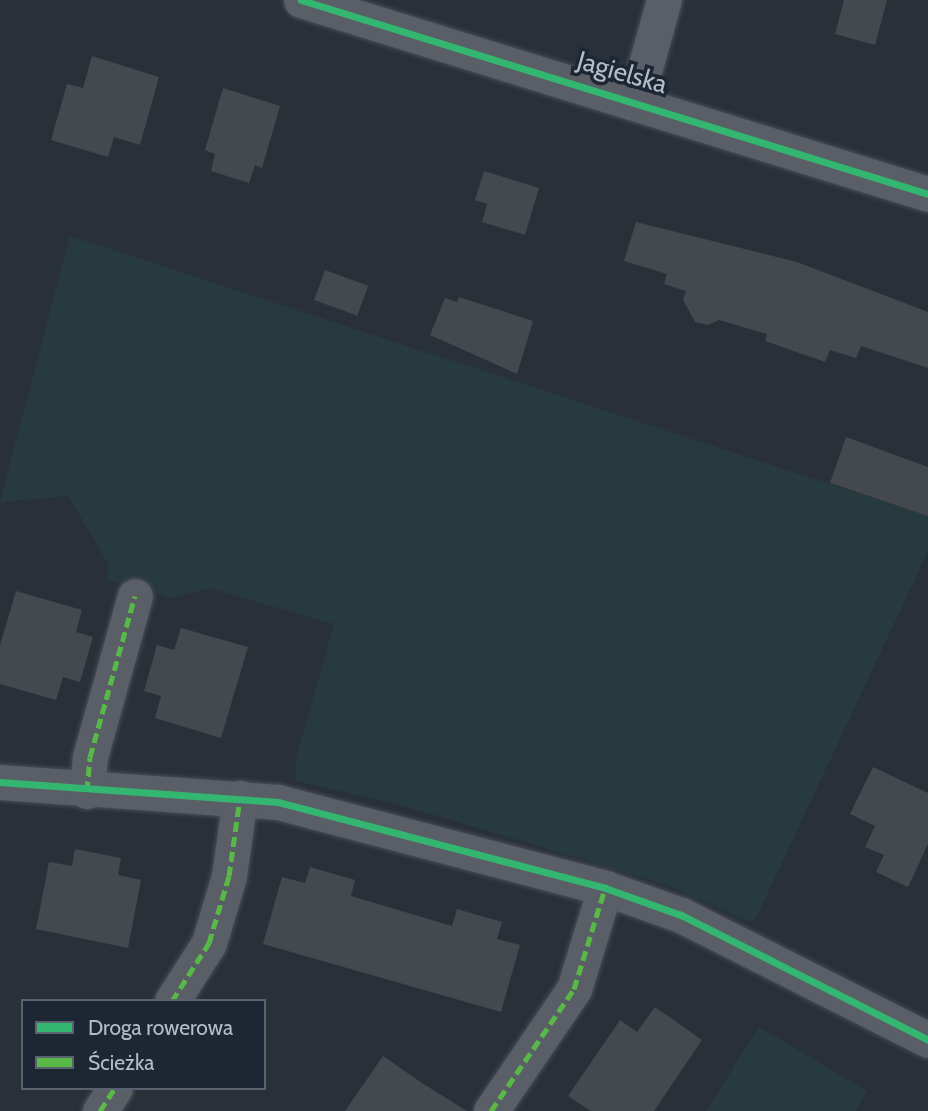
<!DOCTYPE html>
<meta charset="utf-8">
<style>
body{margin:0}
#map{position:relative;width:928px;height:1111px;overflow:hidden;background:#2a3038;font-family:Cabin,sans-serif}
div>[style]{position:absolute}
.green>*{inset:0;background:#273a3e}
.building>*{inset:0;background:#444950;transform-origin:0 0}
.roads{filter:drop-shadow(0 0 2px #484c53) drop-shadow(0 0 2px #484c53)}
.minor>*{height:35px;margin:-17.5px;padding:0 17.5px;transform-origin:17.5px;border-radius:17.5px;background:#5a5e66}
.quiet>*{height:5px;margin-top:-2.5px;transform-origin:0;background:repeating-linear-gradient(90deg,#58b947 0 10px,transparent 0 15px)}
.cycleway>*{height:7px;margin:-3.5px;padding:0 3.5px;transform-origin:3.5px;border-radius:3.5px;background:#33b770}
span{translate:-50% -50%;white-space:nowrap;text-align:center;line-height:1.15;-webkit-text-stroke:7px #1d2633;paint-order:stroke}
.street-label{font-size:26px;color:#b4bcc9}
.legend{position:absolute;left:21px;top:999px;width:245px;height:91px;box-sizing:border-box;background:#1d2633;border:2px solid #59626f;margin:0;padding:9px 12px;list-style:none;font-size:21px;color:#b4bcc9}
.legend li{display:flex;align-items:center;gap:14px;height:35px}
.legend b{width:35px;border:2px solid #59626f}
</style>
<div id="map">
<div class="green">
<div style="clip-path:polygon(70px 236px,928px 516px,928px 551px,756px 918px,749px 922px,670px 886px,401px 805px,296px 781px,296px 759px,334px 624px,209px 588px,174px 598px,106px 580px,109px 565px,68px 496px,0 502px)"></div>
<div style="clip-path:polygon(759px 1027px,867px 1091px,855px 1111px,706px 1111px)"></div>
</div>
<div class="building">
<div style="clip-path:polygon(844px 0,887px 0,875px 45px,835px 34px)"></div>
<div style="clip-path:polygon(92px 56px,159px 77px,140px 145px,114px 137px,108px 157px,51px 140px,67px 84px,83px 88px)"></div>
<div style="clip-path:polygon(223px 88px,280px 106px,262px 168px,255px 165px,249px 183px,211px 171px,215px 154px,205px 150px)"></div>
<div style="clip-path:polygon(484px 171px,539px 188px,525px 235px,482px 222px,487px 204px,475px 200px)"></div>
<div style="clip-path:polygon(636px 222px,797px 262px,928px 312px,928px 368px,861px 346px,856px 358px,830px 350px,825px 362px,765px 341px,767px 334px,719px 320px,708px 325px,695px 322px,683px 300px,686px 291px,664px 284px,667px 274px,624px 261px)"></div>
<div style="left:325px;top:270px;width:46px;height:32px;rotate:20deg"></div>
<div style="clip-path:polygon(459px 297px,533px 321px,517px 374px,430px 335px,445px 298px,457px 302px)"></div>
<div style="clip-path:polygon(846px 437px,928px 467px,928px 516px,830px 483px)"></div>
<div style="clip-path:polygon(16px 591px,82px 610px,76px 632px,93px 637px,80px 682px,63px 677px,56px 700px,0 684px,0 645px)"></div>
<div style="clip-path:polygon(181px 628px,248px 647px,221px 738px,155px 718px,161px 696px,144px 691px,157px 645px,174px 650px)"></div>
<div style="clip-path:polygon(873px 767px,928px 793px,928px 844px,908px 887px,876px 872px,884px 855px,865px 847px,875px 826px,850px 814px)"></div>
<div style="clip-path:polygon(75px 849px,121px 858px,118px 875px,141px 880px,128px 948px,36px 929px,49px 862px,72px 866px)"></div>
<div style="clip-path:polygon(310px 867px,355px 880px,351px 896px,452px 926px,457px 909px,502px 922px,497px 939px,520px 945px,501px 1012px,263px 944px,282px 877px,305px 883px)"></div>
<div style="clip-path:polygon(655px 1007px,702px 1040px,654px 1111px,591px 1111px,568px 1096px,620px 1020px,637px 1032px)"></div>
<div style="clip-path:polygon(383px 1056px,422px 1083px,467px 1111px,345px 1111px)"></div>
</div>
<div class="roads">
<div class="minor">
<div style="left:301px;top:0;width:656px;rotate:17.19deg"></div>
<div style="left:636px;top:100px;width:104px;rotate:-74.4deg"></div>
<div style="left:0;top:782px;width:279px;rotate:4.1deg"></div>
<div style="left:278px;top:802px;width:338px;rotate:14.7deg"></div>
<div style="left:605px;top:888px;width:81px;rotate:19.6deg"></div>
<div style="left:681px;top:915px;width:277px;rotate:26.8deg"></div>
<div style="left:87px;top:791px;width:34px;rotate:-85deg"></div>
<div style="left:90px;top:757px;width:167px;rotate:-74.4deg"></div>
<div style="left:172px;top:1001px;width:69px;rotate:-57.5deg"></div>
<div style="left:209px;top:943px;width:70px;rotate:-73.4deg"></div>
<div style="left:229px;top:876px;width:79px;rotate:-82deg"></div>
<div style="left:100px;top:1111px;width:27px;rotate:-57deg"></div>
<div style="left:491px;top:1111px;width:148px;rotate:-55.8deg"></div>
<div style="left:574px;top:989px;width:106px;rotate:-72.9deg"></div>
</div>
</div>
<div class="quiet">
<div style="left:87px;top:791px;width:34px;rotate:-85deg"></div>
<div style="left:90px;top:757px;width:167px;rotate:-74.4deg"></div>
<div style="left:172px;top:1001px;width:69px;rotate:-57.5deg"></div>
<div style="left:209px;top:943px;width:70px;rotate:-73.4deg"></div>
<div style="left:229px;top:876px;width:79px;rotate:-82deg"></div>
<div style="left:100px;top:1111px;width:27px;rotate:-57deg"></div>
<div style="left:491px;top:1111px;width:148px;rotate:-55.8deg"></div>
<div style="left:574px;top:989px;width:106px;rotate:-72.9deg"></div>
</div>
<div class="cycleway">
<div style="left:301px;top:0;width:656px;rotate:17.19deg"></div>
<div style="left:0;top:782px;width:279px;rotate:4.1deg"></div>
<div style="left:278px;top:802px;width:338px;rotate:14.7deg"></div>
<div style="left:605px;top:888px;width:81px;rotate:19.6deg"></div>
<div style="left:681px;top:915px;width:277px;rotate:26.8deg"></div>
</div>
<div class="street-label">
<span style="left:622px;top:73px;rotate:16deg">Jagielska</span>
</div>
<ul class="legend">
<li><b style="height:9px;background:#33b770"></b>Droga rowerowa</li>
<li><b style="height:9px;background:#58b947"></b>Ścieżka</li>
</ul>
</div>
